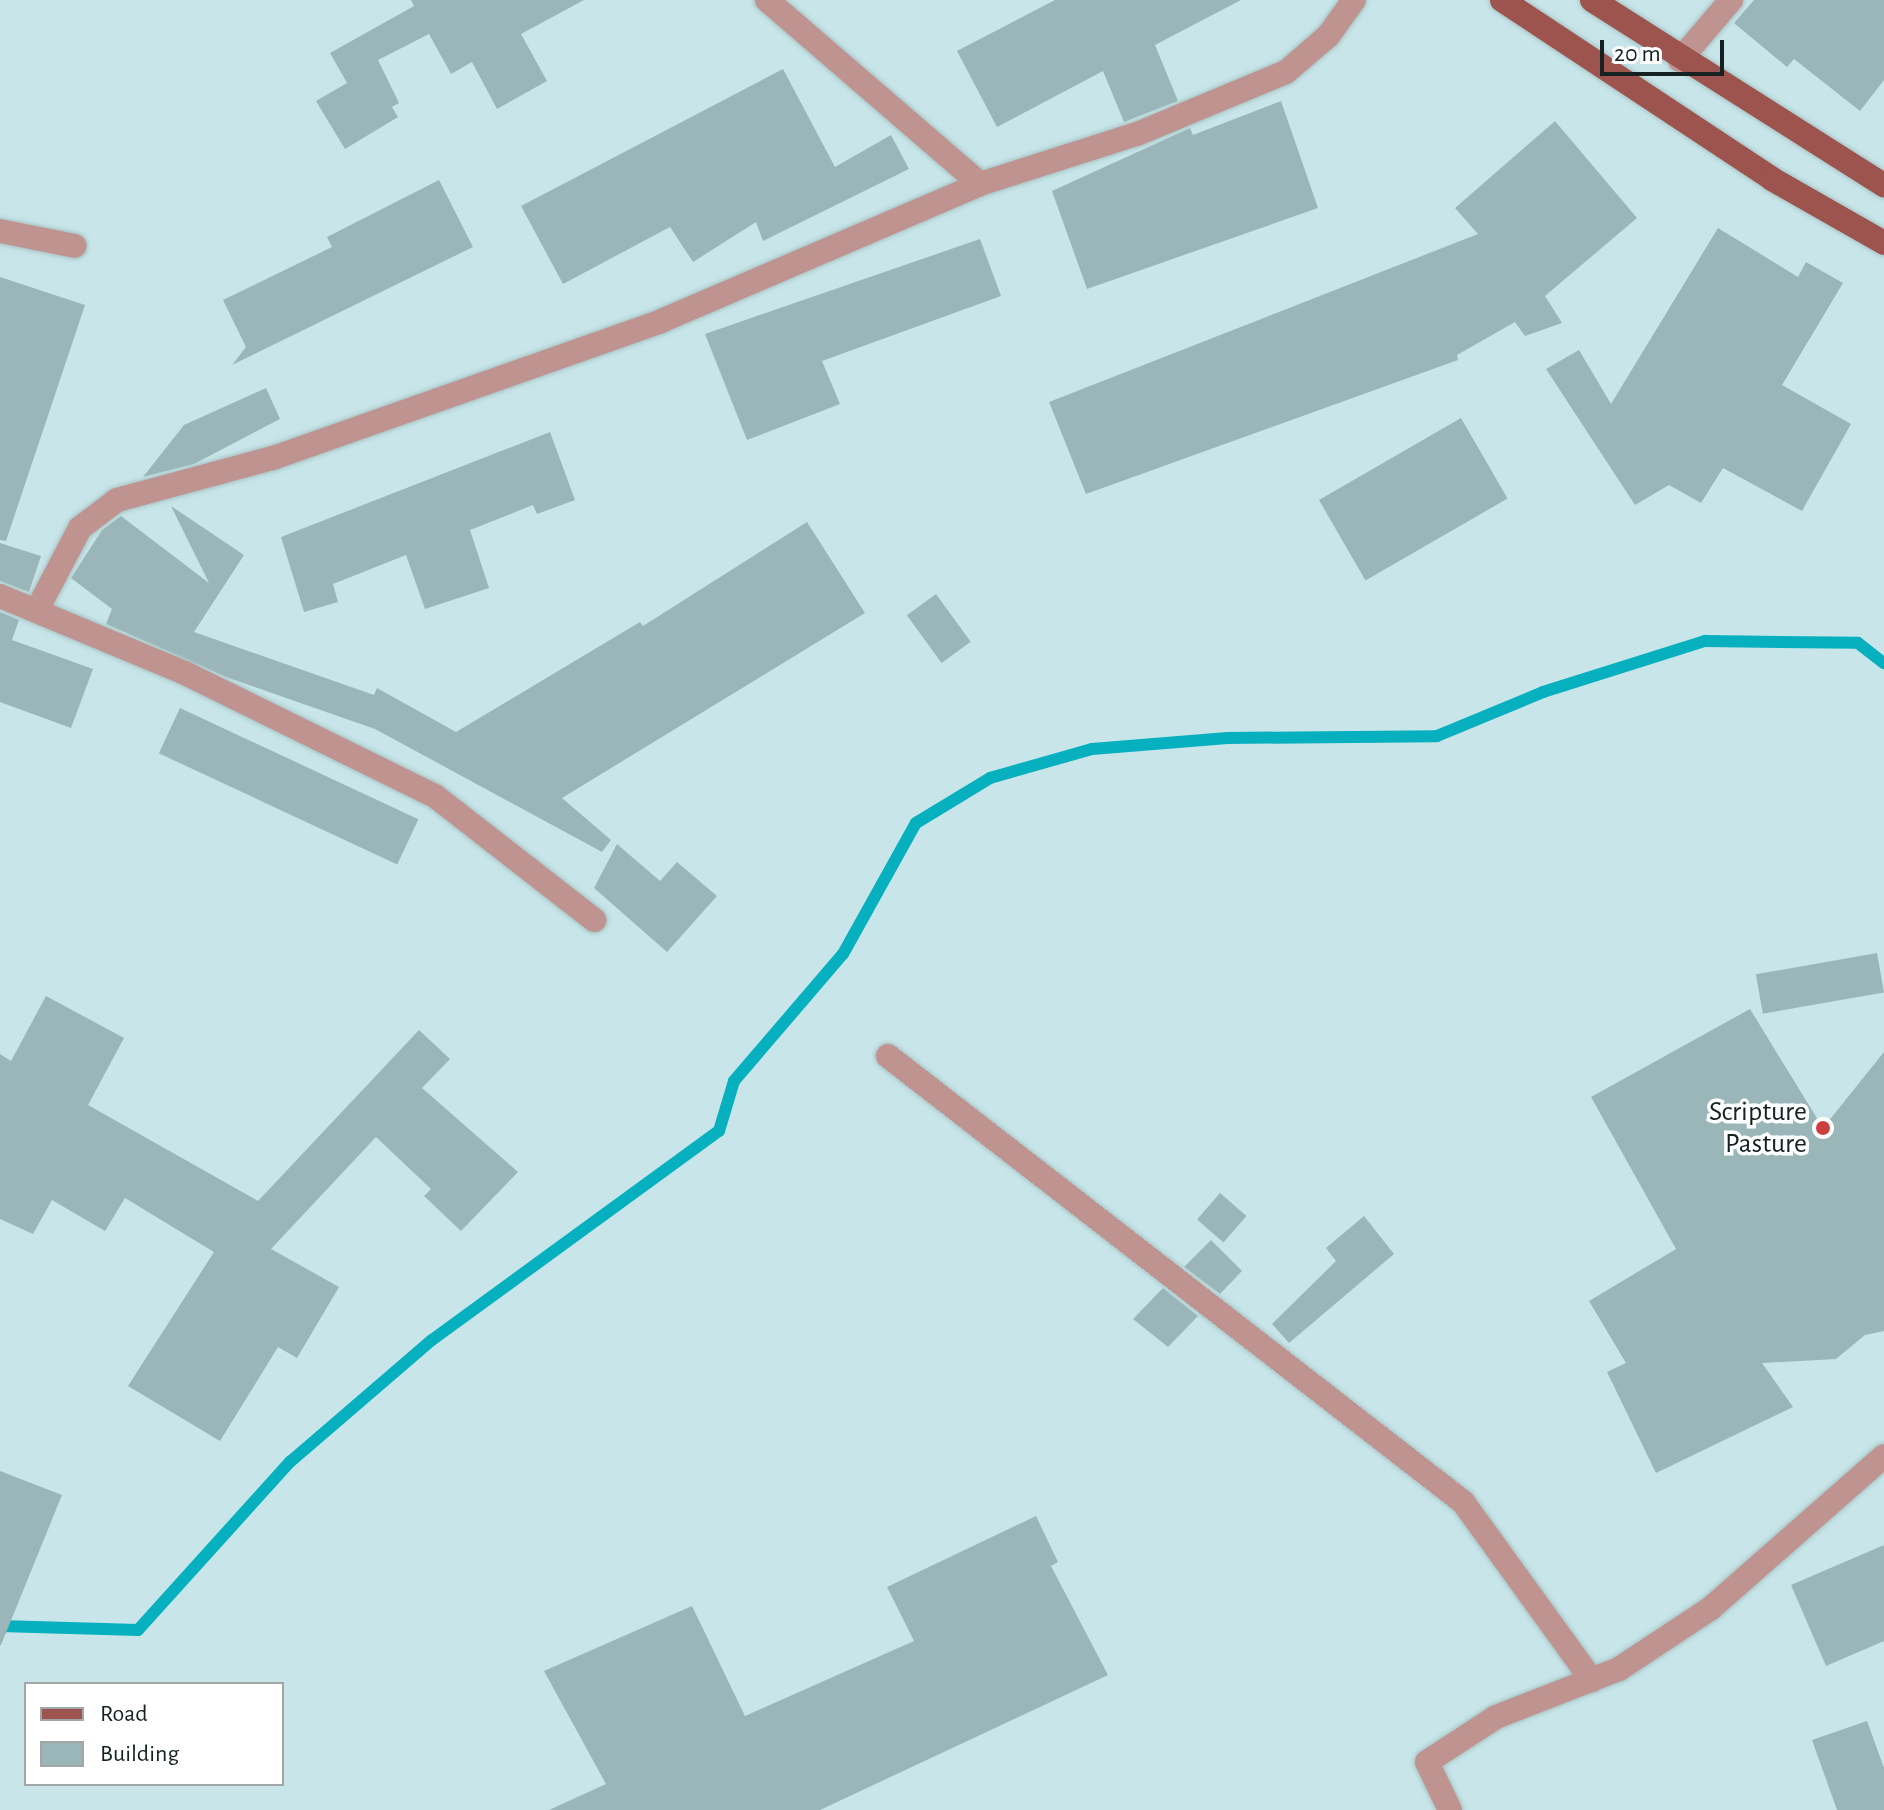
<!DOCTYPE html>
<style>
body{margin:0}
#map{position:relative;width:1884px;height:1810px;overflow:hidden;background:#c8e6e9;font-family:"Alegreya Sans",sans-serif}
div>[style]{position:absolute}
.stream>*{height:12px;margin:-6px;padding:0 6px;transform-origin:6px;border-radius:6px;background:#07b0be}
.building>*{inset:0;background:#9ab6b9;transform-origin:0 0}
.roads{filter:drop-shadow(0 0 2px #a8c3c5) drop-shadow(0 0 2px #a8c3c5)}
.minor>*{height:24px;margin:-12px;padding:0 12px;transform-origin:12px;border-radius:12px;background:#bf9490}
.major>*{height:24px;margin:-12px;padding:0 12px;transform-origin:12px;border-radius:12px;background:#9d534e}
.dots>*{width:22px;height:22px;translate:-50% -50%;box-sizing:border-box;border:4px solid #fff;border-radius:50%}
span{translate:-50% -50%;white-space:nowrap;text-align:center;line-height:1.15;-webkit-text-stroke:7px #fff;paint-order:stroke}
.poi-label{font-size:28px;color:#162122}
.right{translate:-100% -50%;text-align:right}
.legend{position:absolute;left:24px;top:1682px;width:260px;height:104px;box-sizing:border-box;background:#fff;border:2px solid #a2a6a7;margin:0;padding:10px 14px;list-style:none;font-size:24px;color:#162122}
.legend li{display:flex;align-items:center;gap:16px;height:40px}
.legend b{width:40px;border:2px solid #a2a6a7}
.scale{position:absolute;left:1600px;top:40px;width:124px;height:36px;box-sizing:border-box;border:4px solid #162122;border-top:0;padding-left:10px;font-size:24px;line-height:28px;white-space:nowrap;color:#162122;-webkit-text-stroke:6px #fff;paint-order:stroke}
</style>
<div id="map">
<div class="stream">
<div style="left:0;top:1626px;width:138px;rotate:1.7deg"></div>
<div style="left:138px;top:1630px;width:227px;rotate:-47.9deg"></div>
<div style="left:290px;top:1462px;width:187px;rotate:-40.7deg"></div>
<div style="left:432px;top:1340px;width:355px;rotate:-36.1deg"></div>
<div style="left:719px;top:1131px;width:52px;rotate:-73.3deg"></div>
<div style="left:734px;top:1081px;width:167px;rotate:-49.4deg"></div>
<div style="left:843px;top:954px;width:150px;rotate:-60.9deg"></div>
<div style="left:916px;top:823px;width:87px;rotate:-31.3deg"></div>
<div style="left:990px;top:778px;width:106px;rotate:-15.9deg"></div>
<div style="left:1092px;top:749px;width:136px;rotate:-4.6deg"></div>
<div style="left:1228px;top:738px;width:209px;rotate:-0.5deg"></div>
<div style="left:1437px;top:736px;width:115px;rotate:-22.5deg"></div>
<div style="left:1543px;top:692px;width:170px;rotate:-17.5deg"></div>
<div style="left:1705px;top:641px;width:153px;rotate:0.7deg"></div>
<div style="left:1858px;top:643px;width:33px;rotate:38deg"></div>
</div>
<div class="building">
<div style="clip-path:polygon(411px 0,584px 0,521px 34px,547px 81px,497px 109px,472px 62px,451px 74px,429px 34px,378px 60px,399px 103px,392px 107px,398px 117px,345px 149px,316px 101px,347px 83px,330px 53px,414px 6px)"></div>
<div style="clip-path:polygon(1055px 0,1241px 0,1155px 45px,1178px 101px,1124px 122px,1103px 71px,997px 127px,957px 51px)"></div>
<div style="clip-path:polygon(1754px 0,1884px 0,1884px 80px,1860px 111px,1794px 59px,1787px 67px,1734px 23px)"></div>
<div style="clip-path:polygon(783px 69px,835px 167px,891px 135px,909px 169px,763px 241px,756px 222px,693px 262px,670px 227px,563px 284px,521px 206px)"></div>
<div style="clip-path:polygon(1281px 101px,1318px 208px,1087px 289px,1052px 191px,1190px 128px,1193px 135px)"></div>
<div style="clip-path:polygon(1555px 121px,1637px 218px,1545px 296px,1562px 323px,1525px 336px,1515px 322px,1457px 355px,1458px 360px,1086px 494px,1049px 402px,1478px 234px,1455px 208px)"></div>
<div style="clip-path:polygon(439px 180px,473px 247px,232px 365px,246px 347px,223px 300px,332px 247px,327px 237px)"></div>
<div style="clip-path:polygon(1718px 228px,1798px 277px,1806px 262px,1843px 283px,1782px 385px,1851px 424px,1802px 511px,1723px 468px,1701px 503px,1669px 485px,1635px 505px,1546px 369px,1579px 350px,1611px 404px)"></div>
<div style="clip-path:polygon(980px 239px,1001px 296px,822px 361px,840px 404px,747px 440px,705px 334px)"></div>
<div style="clip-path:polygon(0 277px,85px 305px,6px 541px,0 540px)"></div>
<div style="clip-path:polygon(266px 388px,280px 419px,194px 464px,143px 477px,184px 425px)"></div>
<div style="left:1461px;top:418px;width:93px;height:164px;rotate:60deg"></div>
<div style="clip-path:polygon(550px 432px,575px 500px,537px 514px,533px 505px,470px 530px,489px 588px,425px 609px,406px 555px,333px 584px,338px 602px,304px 612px,281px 537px)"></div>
<div style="clip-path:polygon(171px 506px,244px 555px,194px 632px,374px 695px,377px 688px,456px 732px,640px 622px,643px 626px,807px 522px,865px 613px,562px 798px,611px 840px,602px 852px,375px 729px,226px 677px,106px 624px,112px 609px,71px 578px,102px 530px,121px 516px,209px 583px)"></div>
<div style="clip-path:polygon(0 543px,41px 556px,29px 592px,0 581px)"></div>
<div style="left:936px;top:594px;width:59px;height:36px;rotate:54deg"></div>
<div style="clip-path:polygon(0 612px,19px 620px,12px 640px,93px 669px,71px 728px,0 702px)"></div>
<div style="left:180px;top:708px;width:263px;height:50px;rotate:25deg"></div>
<div style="clip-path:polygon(617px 844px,660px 881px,677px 862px,717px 896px,667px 952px,594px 888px)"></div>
<div style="left:1877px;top:953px;width:40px;height:123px;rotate:80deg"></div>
<div style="clip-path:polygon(46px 996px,124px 1038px,88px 1105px,258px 1201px,419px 1030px,450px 1059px,422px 1088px,518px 1172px,461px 1231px,424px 1196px,431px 1189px,376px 1137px,271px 1249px,339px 1287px,297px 1358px,278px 1347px,220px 1441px,128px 1386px,214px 1252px,125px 1198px,105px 1231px,52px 1200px,33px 1234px,0 1219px,0 1054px,11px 1061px)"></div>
<div style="clip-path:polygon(1750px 1009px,1823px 1128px,1884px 1052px,1884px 1331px,1865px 1335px,1836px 1359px,1762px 1363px,1793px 1407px,1656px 1473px,1607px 1372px,1626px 1363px,1589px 1301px,1676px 1249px,1591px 1097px)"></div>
<div style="left:1220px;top:1193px;width:35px;height:35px;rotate:41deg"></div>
<div style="clip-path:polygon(1364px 1216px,1394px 1254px,1289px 1343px,1272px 1324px,1336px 1261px,1326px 1248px)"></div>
<div style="clip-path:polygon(1211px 1240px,1242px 1271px,1220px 1294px,1184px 1267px)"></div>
<div style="clip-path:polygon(1163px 1288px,1198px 1316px,1168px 1347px,1133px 1319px)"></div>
<div style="clip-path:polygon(0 1471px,62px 1495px,1px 1645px,0 1645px)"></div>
<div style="clip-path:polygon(1036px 1516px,1058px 1562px,1051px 1566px,1108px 1675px,820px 1810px,549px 1810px,606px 1784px,544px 1671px,692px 1606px,745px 1716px,914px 1641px,887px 1587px)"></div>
<div style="clip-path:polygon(1884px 1545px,1884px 1641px,1826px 1666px,1791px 1585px)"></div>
<div style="clip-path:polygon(1867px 1721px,1884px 1768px,1884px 1810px,1837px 1810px,1812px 1740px)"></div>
</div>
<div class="roads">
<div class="minor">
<div style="left:767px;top:0;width:281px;rotate:40.8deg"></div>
<div style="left:1680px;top:60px;width:79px;rotate:-49.6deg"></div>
<div style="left:0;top:231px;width:76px;rotate:11.3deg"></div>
<div style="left:0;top:596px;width:203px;rotate:22.6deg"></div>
<div style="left:187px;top:674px;width:276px;rotate:26.2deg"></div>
<div style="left:435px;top:796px;width:202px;rotate:37.9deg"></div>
<div style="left:38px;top:608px;width:90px;rotate:-62.3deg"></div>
<div style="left:80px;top:528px;width:46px;rotate:-37.1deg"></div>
<div style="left:117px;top:500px;width:162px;rotate:-15.1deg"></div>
<div style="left:273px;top:458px;width:411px;rotate:-19.4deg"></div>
<div style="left:661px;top:321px;width:347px;rotate:-23.2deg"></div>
<div style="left:980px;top:184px;width:165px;rotate:-17.7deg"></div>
<div style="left:1137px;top:134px;width:161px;rotate:-22.6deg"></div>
<div style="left:1286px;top:72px;width:55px;rotate:-40.6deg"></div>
<div style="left:1328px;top:36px;width:44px;rotate:-54.2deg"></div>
<div style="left:888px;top:1056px;width:728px;rotate:37.8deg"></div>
<div style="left:1463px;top:1502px;width:220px;rotate:54.1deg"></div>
<div style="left:1450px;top:1810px;width:53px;rotate:-115.6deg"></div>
<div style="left:1427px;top:1762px;width:82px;rotate:-33.1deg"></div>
<div style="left:1496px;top:1717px;width:132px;rotate:-21.3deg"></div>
<div style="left:1619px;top:1669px;width:110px;rotate:-33.5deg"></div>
<div style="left:1711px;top:1608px;width:230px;rotate:-41.3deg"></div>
</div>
<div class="major">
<div style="left:1502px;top:0;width:324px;rotate:33.5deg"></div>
<div style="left:1772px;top:179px;width:129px;rotate:29.7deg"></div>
<div style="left:1592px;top:0;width:346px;rotate:32.4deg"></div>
</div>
</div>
<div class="dots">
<div style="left:1823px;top:1128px;background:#cd3e3e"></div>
</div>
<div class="poi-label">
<span class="right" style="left:1807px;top:1128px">Scripture<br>Pasture</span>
</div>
<ul class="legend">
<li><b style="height:10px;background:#9d534e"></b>Road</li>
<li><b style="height:22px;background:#9ab6b9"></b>Building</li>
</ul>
<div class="scale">20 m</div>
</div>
